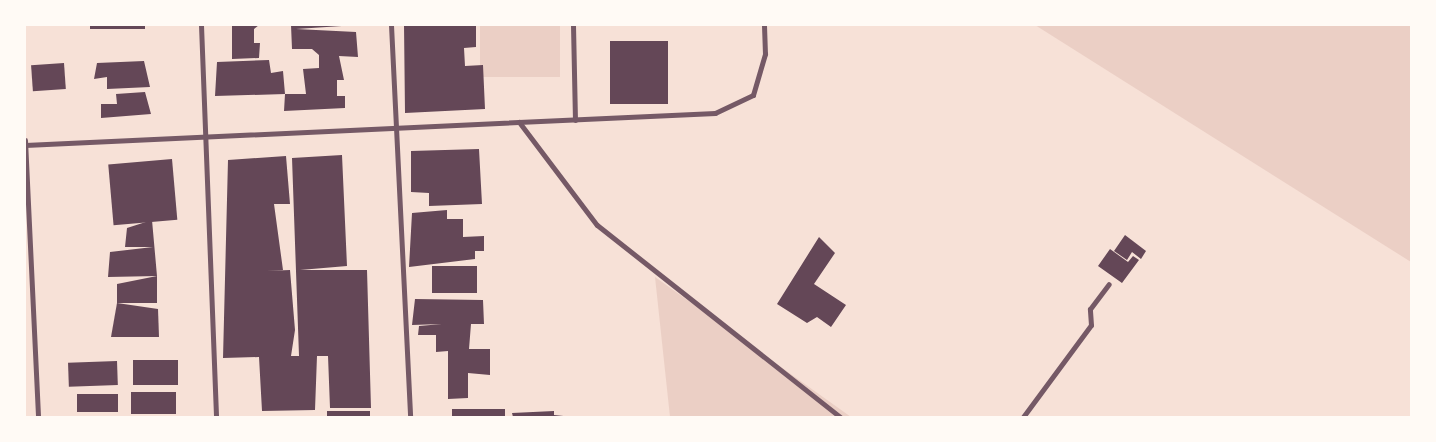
<!DOCTYPE html>
<style>
body{margin:0}
#map{position:relative;width:1436px;height:442px;overflow:hidden;background:#f7e1d7;font-family:Overpass,sans-serif}
div>[style]{position:absolute}
.green>*{inset:0;background:#ebcfc5;transform-origin:0 0}
.building>*{inset:0;background:#644757;transform-origin:0 0}
.minor>*{height:5px;margin:-2.5px;padding:0 2.5px;transform-origin:2.5px;border-radius:2.5px;background:#755966}
span{translate:-50% -50%;white-space:nowrap;text-align:center;line-height:1.15;-webkit-text-stroke:4px #fffaf5;paint-order:stroke}
.frame{position:absolute;inset:0;border:26px solid #fffaf5;pointer-events:none}
</style>
<div id="map">
<div class="green">
<div style="left:480px;top:25px;width:80px;height:52px"></div>
<div style="clip-path:polygon(1035px 25px,1411px 25px,1411px 262px)"></div>
<div style="clip-path:polygon(655px 277px,851px 417px,670px 417px)"></div>
</div>
<div class="building">
<div style="left:90px;top:25px;width:55px;height:4px"></div>
<div style="clip-path:polygon(232px 25px,259px 25px,254px 29px,254px 43px,260px 43px,259px 58px,232px 59px)"></div>
<div style="clip-path:polygon(291px 25px,357px 25px,296px 29px,356px 32px,358px 57px,339px 56px,344px 80px,337px 80px,337px 96px,345px 96px,345px 108px,284px 111px,285px 94px,306px 94px,303px 69px,319px 68px,319px 55px,312px 49px,292px 49px)"></div>
<div style="clip-path:polygon(404px 25px,476px 25px,476px 47px,464px 48px,465px 66px,483px 65px,485px 109px,405px 113px)"></div>
<div style="left:668px;top:41px;width:63px;height:58px;rotate:90deg"></div>
<div style="clip-path:polygon(269px 60px,271px 73px,283px 71px,285px 94px,215px 96px,217px 62px)"></div>
<div style="clip-path:polygon(144px 61px,150px 87px,107px 89px,107px 77px,94px 79px,97px 63px)"></div>
<div style="left:64px;top:63px;width:26px;height:33px;rotate:86deg"></div>
<div style="clip-path:polygon(145px 92px,151px 114px,101px 118px,101px 104px,117px 104px,116px 94px)"></div>
<div style="clip-path:polygon(479px 149px,482px 204px,429px 206px,429px 193px,411px 192px,411px 151px)"></div>
<div style="clip-path:polygon(342px 155px,347px 266px,300px 270px,367px 270px,371px 408px,330px 408px,328px 356px,317px 356px,315px 410px,262px 411px,259px 357px,223px 358px,228px 160px,286px 156px,290px 204px,274px 204px,283px 270px,266px 271px,290px 270px,295px 330px,291px 356px,299px 356px,292px 158px)"></div>
<div style="left:172px;top:159px;width:61px;height:64px;rotate:85deg"></div>
<div style="clip-path:polygon(447px 210px,447px 219px,463px 219px,463px 237px,484px 236px,484px 251px,475px 251px,475px 259px,409px 267px,412px 213px)"></div>
<div style="clip-path:polygon(152px 220px,157px 276px,108px 277px,110px 252px,153px 247px,125px 247px,127px 228px)"></div>
<div style="clip-path:polygon(1125px 235px,1146px 251px,1141px 259px,1132px 252px,1127px 260px,1114px 251px)"></div>
<div style="clip-path:polygon(819px 237px,835px 253px,814px 284px,846px 305px,831px 327px,817px 317px,807px 323px,777px 304px)"></div>
<div style="clip-path:polygon(1110px 249px,1128px 262px,1133px 256px,1139px 260px,1122px 283px,1098px 266px)"></div>
<div style="left:477px;top:266px;width:27px;height:45px;rotate:90deg"></div>
<div style="clip-path:polygon(157px 276px,157px 303px,117px 303px,117px 284px)"></div>
<div style="clip-path:polygon(415px 299px,483px 300px,484px 324px,471px 324px,469px 349px,490px 349px,490px 375px,468px 373px,468px 398px,448px 399px,448px 351px,436px 352px,436px 335px,418px 335px,419px 326px,442px 324px,412px 325px)"></div>
<div style="clip-path:polygon(117px 303px,158px 309px,159px 337px,111px 337px)"></div>
<div style="left:133px;top:360px;width:45px;height:25px"></div>
<div style="left:117px;top:361px;width:24px;height:49px;rotate:88deg"></div>
<div style="left:176px;top:392px;width:22px;height:45px;rotate:90deg"></div>
<div style="left:77px;top:394px;width:41px;height:18px"></div>
<div style="left:452px;top:409px;width:53px;height:8px"></div>
<div style="left:327px;top:411px;width:43px;height:6px"></div>
<div style="clip-path:polygon(554px 411px,554px 415px,573px 417px,513px 417px,512px 413px)"></div>
</div>
<div class="minor">
<div style="left:201px;top:25px;width:392px;rotate:87.8deg"></div>
<div style="left:391px;top:25px;width:392px;rotate:87.2deg"></div>
<div style="left:573px;top:25px;width:95px;rotate:88.8deg"></div>
<div style="left:519px;top:122px;width:129px;rotate:52.9deg"></div>
<div style="left:597px;top:225px;width:310px;rotate:38.3deg"></div>
<div style="left:25px;top:140px;width:277px;rotate:87.3deg"></div>
<div style="left:25px;top:145px;width:691px;rotate:-2.66deg"></div>
<div style="left:715px;top:113px;width:42px;rotate:-25.3deg"></div>
<div style="left:753px;top:95px;width:43px;rotate:-73.7deg"></div>
<div style="left:765px;top:54px;width:29px;rotate:-92deg"></div>
<div style="left:1023px;top:417px;width:114px;rotate:-53.5deg"></div>
<div style="left:1091px;top:325px;width:16px;rotate:-94deg"></div>
<div style="left:1090px;top:309px;width:31px;rotate:-53deg"></div>
</div>
<div class="frame"></div>
</div>
